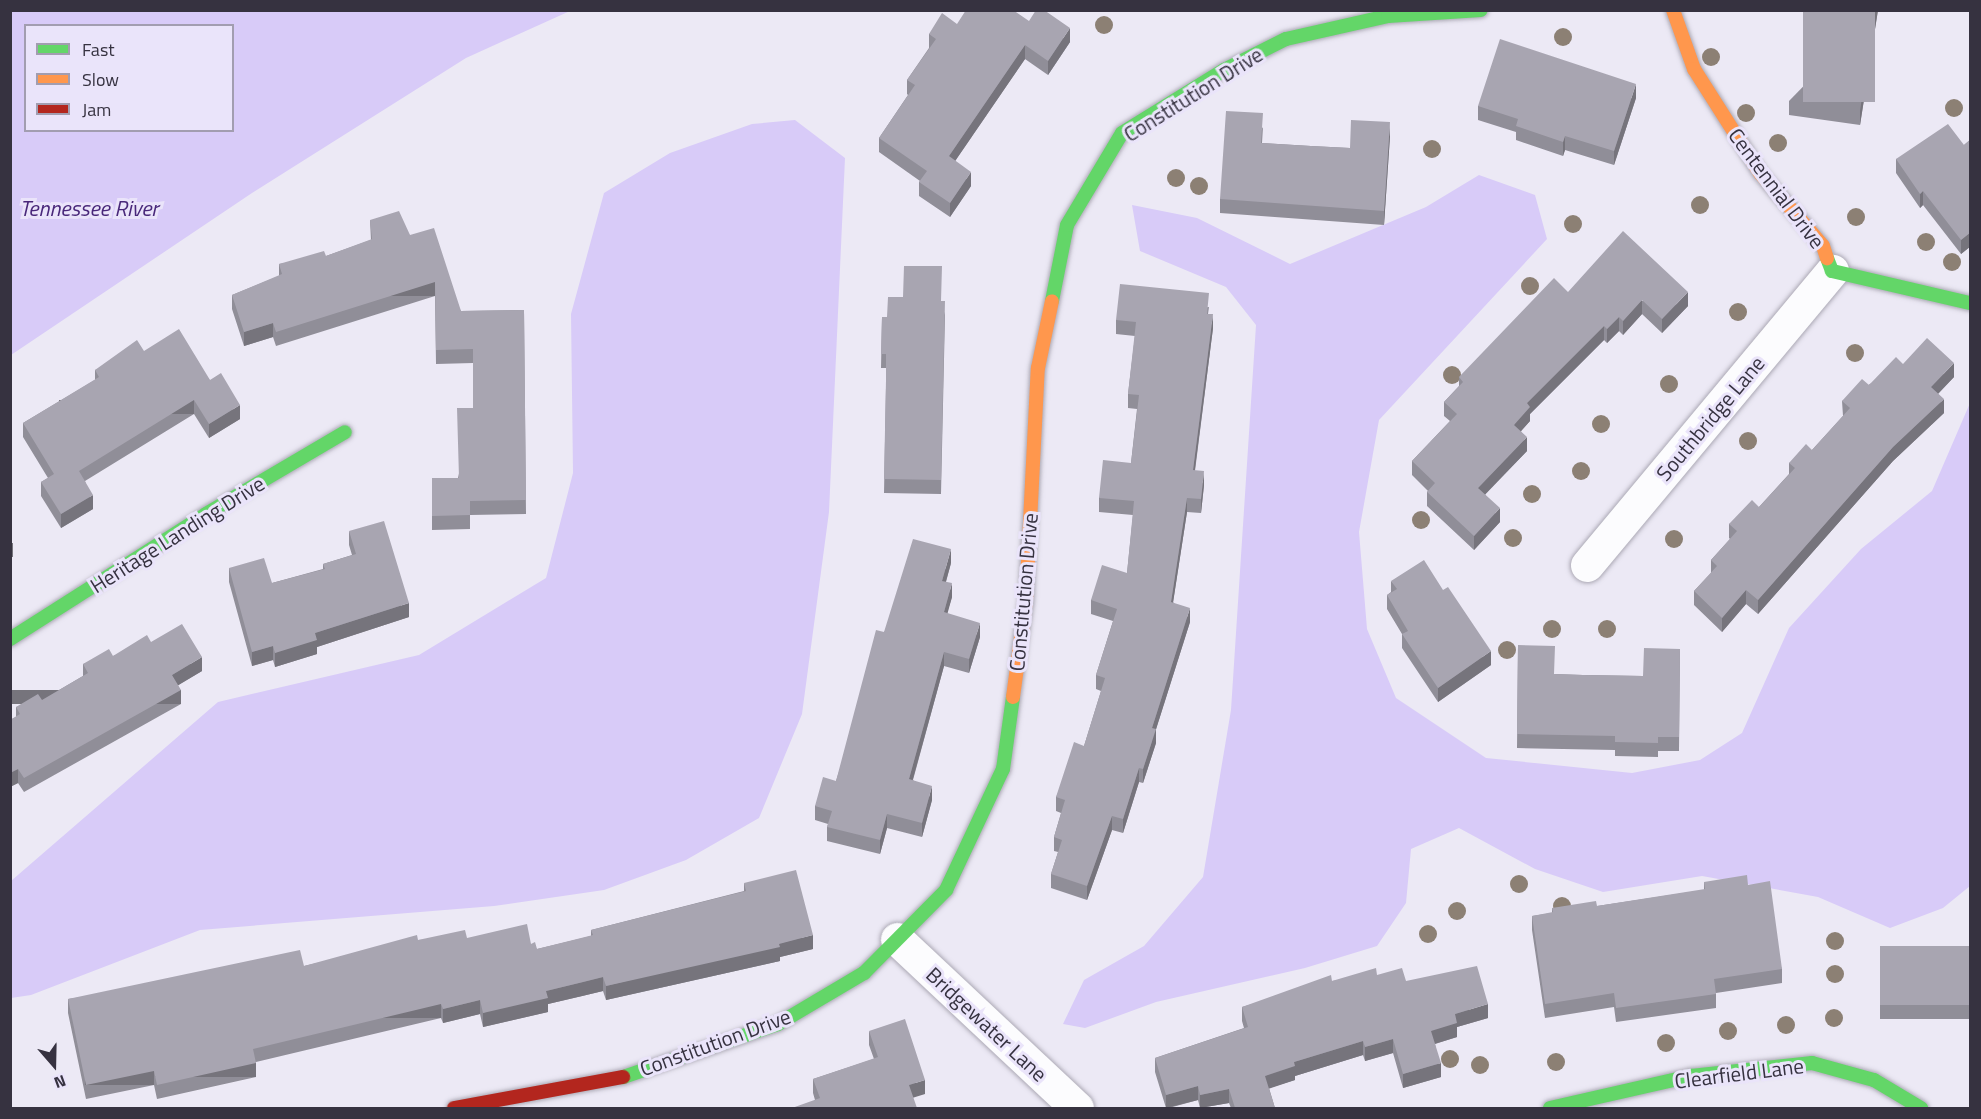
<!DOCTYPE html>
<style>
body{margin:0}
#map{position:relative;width:1981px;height:1119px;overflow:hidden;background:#ece9f5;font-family:"Titillium Web",sans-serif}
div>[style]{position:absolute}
.water>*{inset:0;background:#d8cbf8}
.roads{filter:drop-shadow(0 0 2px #aca9b5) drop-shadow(0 0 2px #aca9b5)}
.street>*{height:33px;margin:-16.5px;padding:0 16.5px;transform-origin:16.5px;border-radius:16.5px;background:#fcfcfe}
.fast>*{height:14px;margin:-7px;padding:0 7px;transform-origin:7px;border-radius:7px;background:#63d668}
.slow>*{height:14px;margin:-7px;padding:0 7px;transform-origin:7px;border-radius:7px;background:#ff974d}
.jam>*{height:14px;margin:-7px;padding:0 7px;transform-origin:7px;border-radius:7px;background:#b3261e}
.trees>*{width:18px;height:18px;margin:-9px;border-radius:50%;background:#8c8074}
.wall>*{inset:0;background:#908e98;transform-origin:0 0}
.shaded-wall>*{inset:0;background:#76747c;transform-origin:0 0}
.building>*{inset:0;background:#a8a5b1;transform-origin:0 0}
span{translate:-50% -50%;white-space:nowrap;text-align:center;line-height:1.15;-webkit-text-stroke:6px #eae4fa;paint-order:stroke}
.street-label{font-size:21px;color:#363240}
.water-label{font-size:22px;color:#49287a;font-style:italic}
.frame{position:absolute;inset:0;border:12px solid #363240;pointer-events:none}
.legend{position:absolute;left:24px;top:24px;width:210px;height:108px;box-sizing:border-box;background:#eae4fa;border:2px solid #a29db0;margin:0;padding:8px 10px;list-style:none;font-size:18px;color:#363240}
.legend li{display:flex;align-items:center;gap:12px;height:30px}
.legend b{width:30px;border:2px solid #a29db0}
.north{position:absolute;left:24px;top:1035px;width:60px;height:60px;-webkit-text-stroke:4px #eae4fa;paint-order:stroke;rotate:160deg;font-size:16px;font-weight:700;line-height:24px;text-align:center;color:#363240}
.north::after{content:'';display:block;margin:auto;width:21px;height:27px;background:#363240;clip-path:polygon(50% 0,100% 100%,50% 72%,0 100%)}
</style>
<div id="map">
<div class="water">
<div style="clip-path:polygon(evenodd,11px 10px,570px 10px,570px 11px,466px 58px,252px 193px,11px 355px,11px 10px,26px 26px,232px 26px,232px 130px,26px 130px,26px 26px)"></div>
<div style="clip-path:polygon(795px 120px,845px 158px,829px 512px,802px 714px,759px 818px,686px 860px,604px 890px,494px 906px,200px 930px,31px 995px,11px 998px,11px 881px,218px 702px,419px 655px,546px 578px,573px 473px,571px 314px,604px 193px,670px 153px,752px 124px)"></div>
<div style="clip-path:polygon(1479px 175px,1535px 195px,1547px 239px,1379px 420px,1359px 532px,1367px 629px,1396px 698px,1486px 758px,1632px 773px,1700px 760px,1742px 733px,1789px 628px,1861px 549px,1932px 491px,1970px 403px,1970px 886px,1943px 908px,1890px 928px,1818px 897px,1702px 876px,1603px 892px,1535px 869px,1459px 828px,1411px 849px,1406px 903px,1377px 946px,1305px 968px,1156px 1002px,1085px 1028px,1063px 1024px,1084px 980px,1144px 946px,1203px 877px,1231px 710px,1256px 325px,1226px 287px,1140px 251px,1132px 205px,1197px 218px,1290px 264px,1426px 207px)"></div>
</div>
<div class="roads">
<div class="street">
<div style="left:1587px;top:565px;width:383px;rotate:-50.2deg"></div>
<div style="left:897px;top:939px;width:247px;rotate:43.2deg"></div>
</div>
<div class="fast">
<div style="left:1827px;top:258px;width:14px;rotate:69deg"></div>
<div style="left:1832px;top:271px;width:142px;rotate:13.1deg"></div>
<div style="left:1052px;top:301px;width:77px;rotate:-78.8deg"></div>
<div style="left:1067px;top:225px;width:107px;rotate:-59.1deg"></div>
<div style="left:1122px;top:133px;width:120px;rotate:-31.7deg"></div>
<div style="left:1224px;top:70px;width:69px;rotate:-26.6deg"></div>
<div style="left:1286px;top:39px;width:105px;rotate:-12.7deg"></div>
<div style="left:1388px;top:16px;width:93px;rotate:-3.7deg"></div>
<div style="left:10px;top:639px;width:232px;rotate:-32.5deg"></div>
<div style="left:206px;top:514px;width:161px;rotate:-30.5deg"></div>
<div style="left:623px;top:1077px;width:164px;rotate:-18.9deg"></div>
<div style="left:778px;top:1024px;width:100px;rotate:-30.7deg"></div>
<div style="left:864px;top:973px;width:117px;rotate:-45.3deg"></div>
<div style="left:946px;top:890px;width:134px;rotate:-64.8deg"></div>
<div style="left:1003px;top:769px;width:73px;rotate:-82.1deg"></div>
<div style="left:1550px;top:1108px;width:145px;rotate:-12.8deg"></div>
<div style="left:1691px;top:1076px;width:122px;rotate:-6.1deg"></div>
<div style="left:1812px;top:1063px;width:64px;rotate:15.3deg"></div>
<div style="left:1874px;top:1080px;width:55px;rotate:30.8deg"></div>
</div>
<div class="slow">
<div style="left:1673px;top:10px;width:63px;rotate:70.4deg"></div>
<div style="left:1694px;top:69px;width:123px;rotate:57.6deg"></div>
<div style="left:1760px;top:173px;width:96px;rotate:49.2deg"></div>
<div style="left:1823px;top:246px;width:13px;rotate:72deg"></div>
<div style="left:1013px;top:697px;width:97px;rotate:-82.3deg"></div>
<div style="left:1026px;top:601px;width:233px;rotate:-87.1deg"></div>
<div style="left:1038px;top:368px;width:68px;rotate:-78.2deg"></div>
</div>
<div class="jam">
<div style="left:454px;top:1108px;width:172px;rotate:-10.4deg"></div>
</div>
</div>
<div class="trees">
<div style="left:1104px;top:25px"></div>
<div style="left:1563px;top:37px"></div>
<div style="left:1711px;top:57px"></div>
<div style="left:1954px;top:108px"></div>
<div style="left:1746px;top:113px"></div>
<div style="left:1778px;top:143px"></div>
<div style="left:1432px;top:149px"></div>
<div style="left:1176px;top:178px"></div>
<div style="left:1199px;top:186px"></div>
<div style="left:1700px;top:205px"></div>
<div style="left:1856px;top:217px"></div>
<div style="left:1573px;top:224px"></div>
<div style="left:1926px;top:242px"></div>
<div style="left:1952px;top:262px"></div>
<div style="left:1530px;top:286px"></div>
<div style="left:1738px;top:312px"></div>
<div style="left:1855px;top:353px"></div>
<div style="left:1452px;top:375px"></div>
<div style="left:1669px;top:384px"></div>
<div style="left:1601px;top:424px"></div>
<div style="left:1748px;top:441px"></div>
<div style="left:1581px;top:471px"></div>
<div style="left:1532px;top:494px"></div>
<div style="left:1421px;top:520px"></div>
<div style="left:1513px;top:538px"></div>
<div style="left:1674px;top:539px"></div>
<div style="left:1552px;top:629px"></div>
<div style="left:1607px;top:629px"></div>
<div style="left:1507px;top:650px"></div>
<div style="left:1519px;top:884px"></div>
<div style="left:1562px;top:906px"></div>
<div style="left:1457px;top:911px"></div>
<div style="left:1428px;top:934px"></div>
<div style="left:1835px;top:941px"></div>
<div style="left:1835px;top:974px"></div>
<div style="left:1834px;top:1018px"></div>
<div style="left:1786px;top:1025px"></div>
<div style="left:1728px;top:1031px"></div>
<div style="left:1666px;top:1043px"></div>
<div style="left:1450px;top:1059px"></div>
<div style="left:1556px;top:1062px"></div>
<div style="left:1480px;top:1065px"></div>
</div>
<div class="wall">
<div style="clip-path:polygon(1878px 10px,1860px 125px,1789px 115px,1789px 101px)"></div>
<div style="clip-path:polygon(1029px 21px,1070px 42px,1048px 75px,1025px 59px,955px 161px,971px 186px,950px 217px,919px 196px,919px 182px,920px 181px,879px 152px,879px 138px,908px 95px,907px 94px,907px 80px,929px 48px,929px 34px,957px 24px)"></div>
<div style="clip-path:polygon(1636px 98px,1614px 165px,1565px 150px,1563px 156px,1516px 140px,1516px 132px,1478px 120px,1478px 106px)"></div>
<div style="clip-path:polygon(1263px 127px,1262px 143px,1311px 146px,1350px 148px,1390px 136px,1384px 225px,1220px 213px,1220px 199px)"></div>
<div style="clip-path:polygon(1971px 139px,1971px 246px,1961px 254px,1923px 205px,1920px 208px,1896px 173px,1896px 159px,1964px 145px)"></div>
<div style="clip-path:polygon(370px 220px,410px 235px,461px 311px,524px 310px,526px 514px,470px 515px,470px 529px,432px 530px,432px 478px,458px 478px,473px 408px,473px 363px,436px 364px,435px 296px,276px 346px,273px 337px,244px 346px,232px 309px,232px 295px,279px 276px,279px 264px,326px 256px,371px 240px)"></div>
<div style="clip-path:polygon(1568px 292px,1688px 306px,1662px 333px,1642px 314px,1623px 335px,1619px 331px,1607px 343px,1604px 340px,1530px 414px,1530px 421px,1521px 431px,1527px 451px,1485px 494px,1500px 522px,1474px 550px,1427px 506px,1427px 492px,1428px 491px,1412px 475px,1412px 461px,1450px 421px,1444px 416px,1444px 402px,1459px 386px,1459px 377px)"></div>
<div style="clip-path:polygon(941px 301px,945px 315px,941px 494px,884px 493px,886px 387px,886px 368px,881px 368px,882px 317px,887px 317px)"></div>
<div style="clip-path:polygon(1209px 307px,1208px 314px,1213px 328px,1195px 471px,1204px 485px,1201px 513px,1187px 512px,1173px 602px,1190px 622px,1156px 729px,1156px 743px,1143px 783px,1139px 782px,1123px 833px,1112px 830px,1087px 900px,1051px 888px,1051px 874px,1058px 852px,1054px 851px,1054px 837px,1061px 813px,1056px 811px,1056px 797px,1084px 746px,1101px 691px,1096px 689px,1096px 675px,1113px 621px,1091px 614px,1091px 600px,1127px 573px,1133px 515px,1099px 512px,1099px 498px,1131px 463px,1137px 409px,1128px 408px,1128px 394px,1135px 336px,1116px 334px,1116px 320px)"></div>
<div style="clip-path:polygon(144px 351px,210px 380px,240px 419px,209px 438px,194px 414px,85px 481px,93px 509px,61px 528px,41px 496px,41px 482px,48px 478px,23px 437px,23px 423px,95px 380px,95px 370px)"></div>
<div style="clip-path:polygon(1903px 364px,1954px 377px,1938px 394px,1944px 413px,1893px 461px,1758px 614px,1746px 604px,1722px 632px,1694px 605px,1694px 591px,1711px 573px,1711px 560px,1730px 539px,1729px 538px,1729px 524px,1759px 507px,1789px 474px,1789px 463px,1812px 450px,1843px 416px,1842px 401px)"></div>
<div style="clip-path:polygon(349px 531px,409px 617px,317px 647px,317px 654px,275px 667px,273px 660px,252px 666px,229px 582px,229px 568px,272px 583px,323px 569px,323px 564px,352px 555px,349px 545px)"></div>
<div style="clip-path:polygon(951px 563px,946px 582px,952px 597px,947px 613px,980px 637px,969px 673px,944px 666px,913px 780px,932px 800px,922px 837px,887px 828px,880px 854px,827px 841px,827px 827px,828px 824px,815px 820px,815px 806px,836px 781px,884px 632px)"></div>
<div style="clip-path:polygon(1391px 581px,1491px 665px,1438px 702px,1402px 648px,1402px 634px,1387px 609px,1387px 595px,1391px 592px)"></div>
<div style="clip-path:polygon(151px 642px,202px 671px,178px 685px,181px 704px,24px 792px,18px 783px,10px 787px,10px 720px,16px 717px,16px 707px,42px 700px,83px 676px,83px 664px,113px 656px)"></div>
<div style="clip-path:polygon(1518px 645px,1554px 674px,1583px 675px,1643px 676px,1680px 649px,1679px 751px,1658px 751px,1658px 757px,1615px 756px,1615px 750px,1517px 748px)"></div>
<div style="clip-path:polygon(1704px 882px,1748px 885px,1782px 969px,1782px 983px,1716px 993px,1716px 1008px,1616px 1022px,1614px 1007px,1545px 1018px,1532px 930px,1532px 916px,1552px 913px,1552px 908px,1597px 906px,1704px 890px)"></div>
<div style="clip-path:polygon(744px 883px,813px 949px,780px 957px,780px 961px,606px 1000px,603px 991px,548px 1004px,548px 1012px,483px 1027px,480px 1014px,443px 1023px,441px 1018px,256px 1062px,256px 1077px,157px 1099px,154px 1085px,86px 1099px,68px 1013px,68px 999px,304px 966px,418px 940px,467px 938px,531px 944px,537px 949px,591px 936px,591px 930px,744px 891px)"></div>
<div style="left:1880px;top:946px;width:91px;height:73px"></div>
<div style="clip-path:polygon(1377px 975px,1406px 981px,1488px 1018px,1457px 1027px,1457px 1037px,1435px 1044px,1441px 1077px,1403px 1088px,1393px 1053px,1365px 1061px,1363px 1055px,1295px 1076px,1295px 1080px,1269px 1088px,1275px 1108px,1231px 1108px,1229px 1103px,1200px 1108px,1198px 1100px,1169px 1108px,1166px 1108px,1155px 1072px,1155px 1058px,1244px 1028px,1242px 1021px,1242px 1007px,1332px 981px)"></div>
<div style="clip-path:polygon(869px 1031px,925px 1094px,815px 1100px,813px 1093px,813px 1079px,874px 1059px,869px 1045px)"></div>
</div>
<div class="shaded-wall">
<div style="clip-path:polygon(1875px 10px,1878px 10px,1860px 125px,1860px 111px)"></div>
<div style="clip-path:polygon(1070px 28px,1070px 42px,1048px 75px,1048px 61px)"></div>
<div style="clip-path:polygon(1025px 45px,1025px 59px,949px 170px,949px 156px)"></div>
<div style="clip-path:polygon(1636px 84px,1636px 98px,1614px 165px,1614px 151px)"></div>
<div style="clip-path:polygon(1390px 122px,1390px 136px,1384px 225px,1384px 211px)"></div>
<div style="clip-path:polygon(1565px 136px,1565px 150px,1563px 156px,1563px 142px)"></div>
<div style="clip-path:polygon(971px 172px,971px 186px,950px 217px,950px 203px)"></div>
<div style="clip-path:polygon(1923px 191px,1923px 205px,1920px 208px,1920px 194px)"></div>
<div style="clip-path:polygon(1971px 232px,1971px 246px,1961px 254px,1961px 240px)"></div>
<div style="left:435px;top:282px;width:14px;height:167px;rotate:90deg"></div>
<div style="clip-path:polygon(1688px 292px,1688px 306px,1662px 333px,1662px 319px)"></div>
<div style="clip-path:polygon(1642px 300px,1642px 314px,1623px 335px,1623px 321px)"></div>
<div style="clip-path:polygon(1213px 314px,1213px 328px,1193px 484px,1193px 470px)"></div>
<div style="clip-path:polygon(1619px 317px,1619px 331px,1607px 343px,1607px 329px)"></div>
<div style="clip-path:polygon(273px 323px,273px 337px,244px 346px,244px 332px)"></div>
<div style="clip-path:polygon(1604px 326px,1604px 340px,1530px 414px,1530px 421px,1514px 439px,1514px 425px,1527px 403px)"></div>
<div style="clip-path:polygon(1954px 363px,1954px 377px,1931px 401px,1931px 387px)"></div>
<div style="clip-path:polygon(1944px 399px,1944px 413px,1893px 461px,1758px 614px,1758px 600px,1893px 447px)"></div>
<div style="left:194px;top:400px;width:14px;height:135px;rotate:90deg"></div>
<div style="clip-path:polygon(240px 405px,240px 419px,209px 438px,209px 424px)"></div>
<div style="clip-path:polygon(1527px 437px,1527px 451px,1478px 502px,1478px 488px)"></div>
<div style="clip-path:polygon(1204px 471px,1204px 485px,1201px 513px,1201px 499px)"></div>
<div style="clip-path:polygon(93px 495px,93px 509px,61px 528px,61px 514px)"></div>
<div style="clip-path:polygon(1187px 498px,1187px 512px,1171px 616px,1171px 602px)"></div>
<div style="clip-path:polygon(1500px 508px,1500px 522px,1474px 550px,1474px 536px)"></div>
<div style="left:13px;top:543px;width:14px;height:3px;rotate:90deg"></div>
<div style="clip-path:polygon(951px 549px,951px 563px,942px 595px,942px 581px)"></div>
<div style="clip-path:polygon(952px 583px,952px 597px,944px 626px,944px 612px)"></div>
<div style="clip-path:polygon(1746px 590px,1746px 604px,1722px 632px,1722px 618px)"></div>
<div style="clip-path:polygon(409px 603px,409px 617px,317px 647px,317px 654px,275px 667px,275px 653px,315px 633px)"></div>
<div style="clip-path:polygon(1190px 608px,1190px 622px,1152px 742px,1152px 728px)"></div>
<div style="clip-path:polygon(980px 623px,980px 637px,969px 673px,969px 659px)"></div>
<div style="clip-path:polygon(273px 646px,273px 660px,252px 666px,252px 652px)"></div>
<div style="clip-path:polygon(1491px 651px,1491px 665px,1438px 702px,1438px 688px)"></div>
<div style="clip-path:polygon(944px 652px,944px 666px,909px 793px,909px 779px)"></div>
<div style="clip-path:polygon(202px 657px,202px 671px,172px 689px,172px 675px)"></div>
<div style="left:181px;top:690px;width:14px;height:180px;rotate:90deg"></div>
<div style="clip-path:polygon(1156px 729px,1156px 743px,1143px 783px,1143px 769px)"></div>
<div style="clip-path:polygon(1139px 768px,1139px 782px,1123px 833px,1123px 819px)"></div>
<div style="clip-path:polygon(18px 769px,18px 783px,10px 787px,10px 773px)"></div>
<div style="clip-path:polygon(932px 786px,932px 800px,922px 837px,922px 823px)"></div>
<div style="clip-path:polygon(887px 814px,887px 828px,880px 854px,880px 840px)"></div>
<div style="clip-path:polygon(1112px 816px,1112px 830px,1087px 900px,1087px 886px)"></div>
<div style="clip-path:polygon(813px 935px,813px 949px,780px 957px,780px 961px,606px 1000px,606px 986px)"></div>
<div style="clip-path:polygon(603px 977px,603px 991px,548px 1004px,548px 1012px,483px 1027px,483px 1013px,546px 991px)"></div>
<div style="clip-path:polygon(480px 1000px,480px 1014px,443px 1023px,443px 1009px)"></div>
<div style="left:441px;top:1004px;width:14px;height:193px;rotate:90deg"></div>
<div style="clip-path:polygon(1488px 1004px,1488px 1018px,1457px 1027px,1457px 1037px,1431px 1045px,1431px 1031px,1455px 1014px)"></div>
<div style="clip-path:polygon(1393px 1039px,1393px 1053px,1365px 1061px,1365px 1047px)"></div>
<div style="clip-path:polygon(1363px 1041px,1363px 1055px,1295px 1076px,1295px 1080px,1265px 1090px,1265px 1076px,1294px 1062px)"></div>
<div style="left:256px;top:1063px;width:14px;height:101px;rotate:90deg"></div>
<div style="clip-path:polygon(1441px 1063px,1441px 1077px,1403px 1088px,1403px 1074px)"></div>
<div style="left:154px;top:1071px;width:14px;height:69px;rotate:90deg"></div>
<div style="clip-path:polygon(925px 1080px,925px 1094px,909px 1099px,909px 1085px)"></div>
<div style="clip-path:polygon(1198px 1086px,1198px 1100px,1166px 1108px,1166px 1095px)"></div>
<div style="clip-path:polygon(1229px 1089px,1229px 1103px,1200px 1108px,1200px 1095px)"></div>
</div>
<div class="building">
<div style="clip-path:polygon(966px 10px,1013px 10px,1029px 21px,1036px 10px,1044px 10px,1070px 28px,1048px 61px,1025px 45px,949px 156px,971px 172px,950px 203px,919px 182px,927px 171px,879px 138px,915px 85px,907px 80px,936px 39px,929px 34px,942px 13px,957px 24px)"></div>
<div style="left:1803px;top:10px;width:72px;height:92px"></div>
<div style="clip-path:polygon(1500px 39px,1636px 84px,1614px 151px,1565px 136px,1563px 142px,1516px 126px,1518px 119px,1478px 106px)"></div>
<div style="clip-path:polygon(1226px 111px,1263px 113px,1261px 143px,1311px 146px,1350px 148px,1351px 120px,1390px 122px,1384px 211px,1220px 199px)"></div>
<div style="clip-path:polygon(1948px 124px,1964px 145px,1971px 139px,1971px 232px,1961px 240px,1923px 191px,1920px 194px,1896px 159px)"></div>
<div style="clip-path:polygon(399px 211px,410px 235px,434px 228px,461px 311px,524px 310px,526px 500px,470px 501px,470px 515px,432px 516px,432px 478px,459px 478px,457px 408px,473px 408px,473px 349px,436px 350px,435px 282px,276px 332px,273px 323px,244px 332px,232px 295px,282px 274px,279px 264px,324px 251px,326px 256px,372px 239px,370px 220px)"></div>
<div style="clip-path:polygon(1623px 231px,1688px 292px,1662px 319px,1642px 300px,1623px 321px,1619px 317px,1607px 329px,1604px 326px,1527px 403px,1530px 407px,1514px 425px,1527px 437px,1478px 488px,1500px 508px,1474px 536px,1427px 492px,1435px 483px,1412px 461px,1457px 414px,1444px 402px,1463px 382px,1459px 377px,1554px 278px,1568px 292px)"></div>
<div style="clip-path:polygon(904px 266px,942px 266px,941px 301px,945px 301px,941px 480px,884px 479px,886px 380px,886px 354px,881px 354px,882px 317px,887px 317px,888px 297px,903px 297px)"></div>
<div style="clip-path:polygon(1120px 284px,1209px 293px,1207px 314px,1213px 314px,1193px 470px,1204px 471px,1201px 499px,1187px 498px,1171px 602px,1190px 608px,1152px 728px,1156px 729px,1143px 769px,1139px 768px,1123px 819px,1112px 816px,1087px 886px,1051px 874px,1062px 840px,1054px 837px,1065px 800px,1056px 797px,1074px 742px,1084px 746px,1105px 678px,1096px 675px,1117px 609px,1091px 600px,1102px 565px,1127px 573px,1134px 501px,1099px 498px,1103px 460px,1131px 463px,1139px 395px,1128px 394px,1136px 322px,1116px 320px)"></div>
<div style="clip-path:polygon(179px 329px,210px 380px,221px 373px,240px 405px,209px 424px,194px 400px,79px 471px,93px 495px,61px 514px,41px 482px,54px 474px,23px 423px,99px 377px,95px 370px,137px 340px,144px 351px)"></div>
<div style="clip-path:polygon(1927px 338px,1954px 363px,1931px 387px,1944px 399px,1893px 447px,1758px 600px,1746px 590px,1722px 618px,1694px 591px,1717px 566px,1711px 560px,1737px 531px,1729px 524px,1752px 500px,1759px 507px,1795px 468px,1789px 463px,1806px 444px,1812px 450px,1850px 408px,1842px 401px,1862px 379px,1869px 385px,1896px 357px,1903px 364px)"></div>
<div style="clip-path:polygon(384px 521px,409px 603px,315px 633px,317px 640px,275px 653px,273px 646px,252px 652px,229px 568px,264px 558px,272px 583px,325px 569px,323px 564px,356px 554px,349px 531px)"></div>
<div style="clip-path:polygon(913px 539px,951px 549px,942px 581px,952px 583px,944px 612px,980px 623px,969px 659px,944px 652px,909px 779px,932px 786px,922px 823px,887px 814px,880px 840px,827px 827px,832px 811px,815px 806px,823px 777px,836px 781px,876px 630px,884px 632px)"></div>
<div style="clip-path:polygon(1424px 560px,1443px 590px,1448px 587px,1491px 651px,1438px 688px,1402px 634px,1408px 631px,1387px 595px,1397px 589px,1391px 581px)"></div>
<div style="clip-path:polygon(182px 624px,202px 657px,172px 675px,181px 690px,24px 778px,18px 769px,10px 773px,10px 720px,20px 714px,16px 707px,38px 694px,42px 700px,88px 673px,83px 664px,109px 649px,113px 656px,147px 635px,151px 642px)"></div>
<div style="clip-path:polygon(1518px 645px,1555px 646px,1554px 674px,1583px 675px,1643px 676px,1644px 648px,1680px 649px,1679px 737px,1658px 737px,1658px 743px,1615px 742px,1615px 736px,1517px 734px)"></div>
<div style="clip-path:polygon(796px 870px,813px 935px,779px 944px,780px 947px,606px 986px,603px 977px,546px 991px,548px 998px,483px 1013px,480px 1000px,443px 1009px,441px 1004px,253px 1049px,256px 1063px,157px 1085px,154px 1071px,86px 1085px,68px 999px,300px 950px,304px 966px,417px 935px,418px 940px,465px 930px,467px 938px,527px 924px,531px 944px,535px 942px,537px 949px,593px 935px,591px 930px,746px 891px,744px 883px)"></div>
<div style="clip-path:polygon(1747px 875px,1748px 885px,1770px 881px,1782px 969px,1714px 979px,1716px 994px,1616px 1008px,1614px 993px,1545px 1004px,1532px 916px,1553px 912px,1552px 908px,1596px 901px,1597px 906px,1705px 889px,1704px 882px)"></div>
<div style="left:1880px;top:946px;width:91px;height:59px"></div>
<div style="clip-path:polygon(1477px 966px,1488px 1004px,1455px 1014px,1457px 1023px,1431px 1031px,1441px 1063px,1403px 1074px,1393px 1039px,1365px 1047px,1363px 1041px,1294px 1062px,1295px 1066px,1265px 1076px,1275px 1108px,1235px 1108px,1229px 1089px,1200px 1095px,1198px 1086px,1166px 1095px,1155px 1058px,1248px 1027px,1242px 1007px,1331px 975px,1332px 981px,1376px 968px,1377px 975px,1402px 968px,1406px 981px)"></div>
<div style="clip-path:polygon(905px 1019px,925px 1080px,909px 1085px,917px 1108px,792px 1108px,820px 1098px,813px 1079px,878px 1057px,869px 1031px)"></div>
</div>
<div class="street-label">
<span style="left:1193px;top:94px;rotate:-32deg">Constitution Drive</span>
<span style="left:1777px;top:188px;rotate:53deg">Centennial Drive</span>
<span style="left:1710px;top:418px;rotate:-50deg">Southbridge Lane</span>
<span style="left:177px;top:534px;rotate:-32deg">Heritage Landing Drive</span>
<span style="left:1023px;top:592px;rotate:-85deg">Constitution Drive</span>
<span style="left:987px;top:1024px;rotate:43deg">Bridgewater Lane</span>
<span style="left:715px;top:1042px;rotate:-20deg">Constitution Drive</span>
<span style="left:1739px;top:1073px;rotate:-7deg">Clearfield Lane</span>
</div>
<div class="water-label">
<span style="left:89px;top:209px">Tennessee River</span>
</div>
<div class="frame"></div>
<ul class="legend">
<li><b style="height:8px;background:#63d668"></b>Fast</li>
<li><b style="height:8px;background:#ff974d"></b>Slow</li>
<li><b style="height:8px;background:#b3261e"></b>Jam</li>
</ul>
<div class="north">N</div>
</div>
